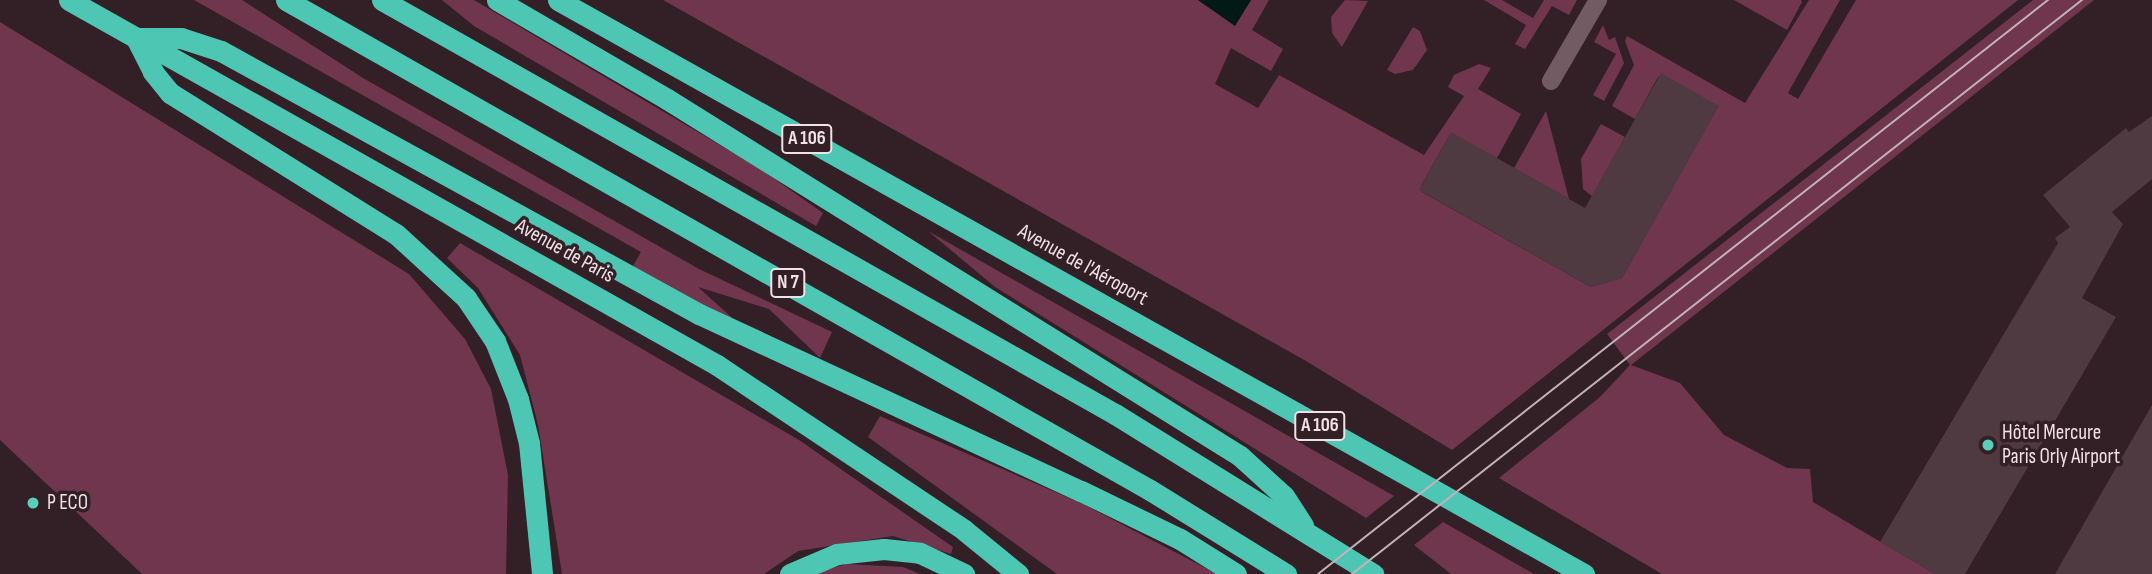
<!DOCTYPE html>
<meta charset="utf-8">
<style>
body{margin:0}
#map{position:relative;width:2152px;height:574px;overflow:hidden;background:#331f26;font-family:"Sofia Sans Condensed",sans-serif}
div>[style]{position:absolute}
.green>*{inset:0;background:#6f364d}
.water>*{inset:0;background:#011a16}
.building>*{inset:0;background:#4f3a41}
.street>*{height:18px;margin:-9px;padding:0 9px;transform-origin:9px;border-radius:9px;background:#725b63}
.highway>*{height:21px;margin:-10.5px;padding:0 10.5px;transform-origin:10.5px;border-radius:10.5px;background:#4dc7b4}
.tram>*{height:2px;margin:-1px;padding:0 1px;transform-origin:1px;border-radius:1px;background:#c3b3b9}
.dots>*{width:19px;height:19px;translate:-50% -50%;box-sizing:border-box;border:4px solid #331f26;border-radius:50%}
span{translate:-50% -50%;white-space:nowrap;text-align:center;line-height:1.15;-webkit-text-stroke:7px #331f26;paint-order:stroke}
.shield-label span{padding:2px 5px;background:#331f26;border:2px solid;border-radius:5px;-webkit-text-stroke-width:0}
.shield-label{font-size:19px;color:#efe1e6;font-weight:700}
.street-label{font-size:21px;color:#efe1e6}
.poi-label{font-size:21px;color:#efe1e6}
.left{translate:0 -50%;text-align:left}
</style>
<div id="map">
<div class="green">
<div style="clip-path:polygon(194px 0,242px 0,363px 78px,699px 269px,832px 332px,820px 358px,769px 309px,698px 287px,739px 324px,630px 271px,641px 252px)"></div>
<div style="clip-path:polygon(442px 0,474px 0,759px 168px,823px 213px,816px 226px,474px 26px)"></div>
<div style="clip-path:polygon(663px 0,1198px 0,1235px 25px,1251px 0,1269px 0,1252px 30px,1283px 49px,1271px 71px,1231px 48px,1215px 84px,1258px 108px,1279px 75px,1424px 155px,1464px 96px,1448px 87px,1454px 75px,1479px 64px,1491px 68px,1478px 89px,1521px 114px,1497px 158px,1449px 136px,1421px 186px,1422px 192px,1591px 287px,1622px 278px,1716px 110px,1664px 76px,1658px 77px,1635px 119px,1612px 106px,1634px 65px,1625px 41px,1627px 36px,1745px 103px,1809px 0,1840px 0,1788px 93px,1798px 99px,1856px 0,2018px 0,1452px 450px,1306px 361px)"></div>
<div style="clip-path:polygon(1345px 0,1368px 1px,1342px 47px,1332px 33px,1331px 17px)"></div>
<div style="clip-path:polygon(1484px 0,1502px 0,1533px 18px,1544px 0,1577px 0,1569px 15px,1552px 6px,1525px 49px,1515px 44px,1526px 25px)"></div>
<div style="clip-path:polygon(1734px 0,1801px 0,1802px 2px,1787px 30px)"></div>
<div style="clip-path:polygon(2033px 0,2094px 0,1631px 365px,1680px 383px,1724px 435px,1787px 468px,1810px 469px,1813px 502px,1935px 574px,1662px 574px,1499px 478px,1600px 397px,1630px 365px,1607px 334px)"></div>
<div style="clip-path:polygon(0 22px,409px 274px,465px 339px,491px 389px,508px 475px,506px 574px,142px 574px,0 440px)"></div>
<div style="clip-path:polygon(1603px 25px,1609px 40px,1615px 37px,1624px 63px,1604px 101px,1593px 95px,1616px 54px,1594px 42px)"></div>
<div style="clip-path:polygon(1413px 27px,1420px 31px,1427px 50px,1413px 70px,1395px 74px,1387px 70px)"></div>
<div style="clip-path:polygon(1546px 111px,1569px 199px,1514px 168px)"></div>
<div style="clip-path:polygon(1601px 124px,1625px 137px,1592px 196px,1583px 189px,1581px 159px)"></div>
<div style="clip-path:polygon(928px 231px,1394px 496px,1366px 518px,995px 287px)"></div>
<div style="clip-path:polygon(460px 243px,799px 440px,953px 547px,951px 554px,893px 536px,798px 551px,764px 574px,562px 574px,538px 425px,520px 355px,478px 288px,447px 258px)"></div>
<div style="clip-path:polygon(880px 416px,1083px 504px,1217px 574px,1057px 574px,868px 437px)"></div>
<div style="clip-path:polygon(1443px 522px,1534px 574px,1451px 574px,1414px 545px)"></div>
<div style="clip-path:polygon(846px 564px,903px 567px,920px 574px,813px 574px)"></div>
</div>
<div class="water">
<div style="clip-path:polygon(1198px 0,1251px 0,1235px 26px)"></div>
</div>
<div class="building">
<div style="clip-path:polygon(1661px 73px,1719px 106px,1622px 278px,1591px 287px,1419px 190px,1451px 132px,1585px 208px)"></div>
<div style="clip-path:polygon(2152px 116px,2152px 179px,2112px 212px,2123px 224px,2082px 298px,2116px 317px,1965px 574px,1935px 574px,1880px 542px,2058px 243px,2055px 238px,2070px 227px,2043px 195px,2126px 128px,2129px 132px)"></div>
<div style="clip-path:polygon(2152px 405px,2152px 574px,2055px 574px)"></div>
</div>
<div class="street">
<div style="left:1551px;top:81px;width:94px;rotate:-59.9deg"></div>
</div>
<div class="highway">
<div style="left:69px;top:0;width:744px;rotate:29.39deg"></div>
<div style="left:717px;top:365px;width:297px;rotate:33.7deg"></div>
<div style="left:964px;top:530px;width:70px;rotate:39.2deg"></div>
<div style="left:286px;top:0;width:993px;rotate:29.56deg"></div>
<div style="left:1150px;top:490px;width:160px;rotate:31.7deg"></div>
<div style="left:382px;top:0;width:842px;rotate:29.46deg"></div>
<div style="left:1115px;top:414px;width:304px;rotate:31.8deg"></div>
<div style="left:497px;top:0;width:197px;rotate:30.2deg"></div>
<div style="left:667px;top:99px;width:675px;rotate:31.92deg"></div>
<div style="left:1240px;top:456px;width:59px;rotate:42.3deg"></div>
<div style="left:1284px;top:496px;width:35px;rotate:57deg"></div>
<div style="left:558px;top:0;width:1176px;rotate:29.23deg"></div>
<div style="left:136px;top:38px;width:45px"></div>
<div style="left:181px;top:38px;width:42px;rotate:18deg"></div>
<div style="left:221px;top:51px;width:546px;rotate:28.82deg"></div>
<div style="left:699px;top:314px;width:421px;rotate:24.9deg"></div>
<div style="left:1081px;top:491px;width:110px;rotate:25.9deg"></div>
<div style="left:1180px;top:539px;width:66px;rotate:32deg"></div>
<div style="left:136px;top:38px;width:38px;rotate:63deg"></div>
<div style="left:153px;top:72px;width:27px;rotate:51deg"></div>
<div style="left:170px;top:93px;width:266px;rotate:32deg"></div>
<div style="left:396px;top:234px;width:95px;rotate:42.4deg"></div>
<div style="left:466px;top:298px;width:52px;rotate:56deg"></div>
<div style="left:495px;top:341px;width:62px;rotate:68.4deg"></div>
<div style="left:518px;top:399px;width:45px;rotate:76deg"></div>
<div style="left:529px;top:443px;width:132px;rotate:84.3deg"></div>
<div style="left:790px;top:574px;width:51px;rotate:-23.1deg"></div>
<div style="left:837px;top:554px;width:47px;rotate:-6.1deg"></div>
<div style="left:884px;top:549px;width:36px;rotate:6deg"></div>
<div style="left:920px;top:553px;width:49px;rotate:25.5deg"></div>
</div>
<div class="tram">
<div style="left:1318px;top:574px;width:929px;rotate:-38.18deg"></div>
<div style="left:1352px;top:574px;width:929px;rotate:-38.18deg"></div>
</div>
<div class="dots">
<div style="left:1988px;top:445px;background:#5bcebb"></div>
<div style="left:33px;top:503px;background:#5bcebb"></div>
</div>
<div class="shield-label">
<span style="left:807px;top:139px">A 106</span>
<span style="left:788px;top:283px">N 7</span>
<span style="left:1320px;top:426px">A 106</span>
</div>
<div class="street-label">
<span style="left:565px;top:251px;rotate:29deg">Avenue de Paris</span>
<span style="left:1083px;top:265px;rotate:29deg">Avenue de l'Aéroport</span>
</div>
<div class="poi-label">
<span class="left" style="left:2002px;top:445px">Hôtel Mercure<br>Paris Orly Airport</span>
<span class="left" style="left:47px;top:503px">P ECO</span>
</div>
</div>
